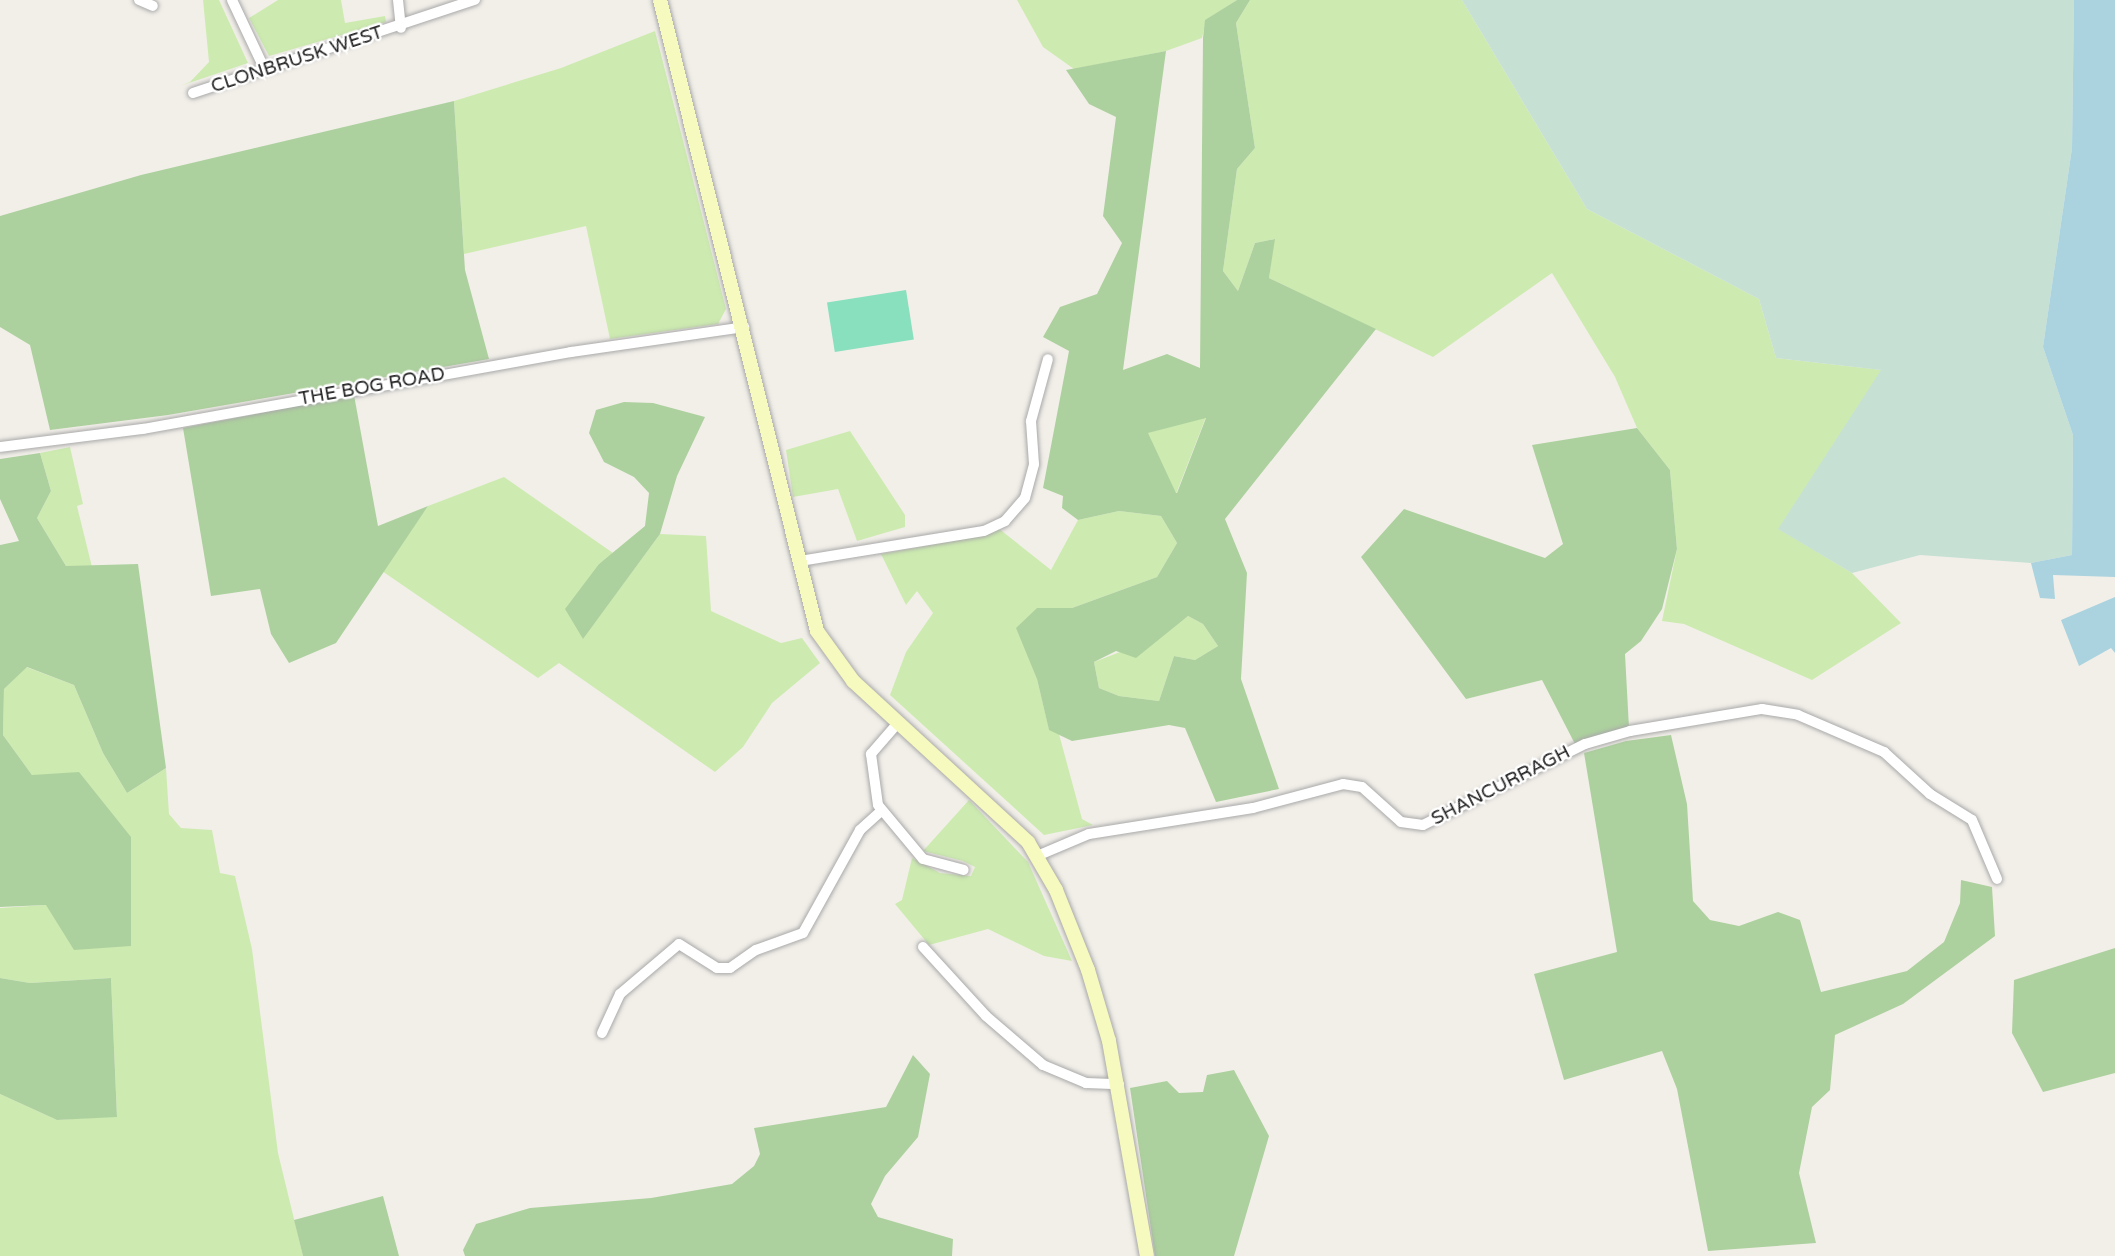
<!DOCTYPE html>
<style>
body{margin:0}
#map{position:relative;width:2115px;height:1256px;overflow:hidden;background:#f2efe9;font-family:"Varela Round",sans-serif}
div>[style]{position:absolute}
.grass>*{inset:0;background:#cdebb0}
.forest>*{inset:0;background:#add19e}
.wetland>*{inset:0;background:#c6e0d4}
.pitch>*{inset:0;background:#88e0be;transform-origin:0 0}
.water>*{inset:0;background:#aad3df}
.roads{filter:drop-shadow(0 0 2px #a9a9a9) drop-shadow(0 0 2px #a9a9a9)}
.street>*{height:10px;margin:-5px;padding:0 5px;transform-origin:5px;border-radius:5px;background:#fff}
.secondary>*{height:14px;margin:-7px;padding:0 7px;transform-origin:7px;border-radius:7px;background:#f7fabf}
span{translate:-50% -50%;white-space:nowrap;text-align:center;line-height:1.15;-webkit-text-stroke:5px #fff;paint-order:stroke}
.street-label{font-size:19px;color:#222}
</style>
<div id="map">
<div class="grass">
<div style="clip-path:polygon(203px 0,219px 0,248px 63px,180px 86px,190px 82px,209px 62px)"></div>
<div style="clip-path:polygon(278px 0,341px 0,345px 23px,385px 16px,386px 22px,269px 56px,249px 18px)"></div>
<div style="clip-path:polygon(1017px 0,1237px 0,1206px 20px,1202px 38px,1166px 51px,1074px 69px,1043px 47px)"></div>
<div style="clip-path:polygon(1250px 0,1462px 0,1587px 209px,1759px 299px,1776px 358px,1882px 370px,1779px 529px,1852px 573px,1901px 623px,1812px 680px,1684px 624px,1662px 621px,1677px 549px,1670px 470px,1637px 428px,1615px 377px,1552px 273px,1433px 357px,1269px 278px,1274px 239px,1255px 243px,1238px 291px,1223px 271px,1237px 169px,1255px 148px,1236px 23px)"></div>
<div style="clip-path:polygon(655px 31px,726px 309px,718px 324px,610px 339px,586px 226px,464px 254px,454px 101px,561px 68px)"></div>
<div style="clip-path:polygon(1206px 417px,1176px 494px,1147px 433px)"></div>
<div style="clip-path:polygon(850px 431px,905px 515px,905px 527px,857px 541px,838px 489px,793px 497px,786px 450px)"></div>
<div style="clip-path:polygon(70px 447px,83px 504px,77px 506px,92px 567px,66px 566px,37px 518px,51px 491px,40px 453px)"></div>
<div style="clip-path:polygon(504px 477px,613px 553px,599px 564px,583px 638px,660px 534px,706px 536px,711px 611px,781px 643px,802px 638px,820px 663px,772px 703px,743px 747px,715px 772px,559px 663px,538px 678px,382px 571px,428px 506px)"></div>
<div style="clip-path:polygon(1119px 511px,1161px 516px,1177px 543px,1157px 577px,1072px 608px,1037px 608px,1037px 679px,1049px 729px,1059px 734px,1082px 819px,1093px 825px,1044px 835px,890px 695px,906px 652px,933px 613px,917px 591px,906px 605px,881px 554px,987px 535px,998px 528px,1051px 570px,1078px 520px)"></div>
<div style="clip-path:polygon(1188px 616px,1203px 624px,1218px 646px,1195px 660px,1174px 656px,1159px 701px,1119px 696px,1099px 688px,1094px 662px,1159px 637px)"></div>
<div style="clip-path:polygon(26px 667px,74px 685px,103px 753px,127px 793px,166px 768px,169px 814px,181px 828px,212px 830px,220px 873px,235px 876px,252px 949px,278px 1153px,303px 1256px,0 1256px,0 1094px,57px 1120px,117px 1116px,111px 978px,30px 983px,0 978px,0 908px,46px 905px,32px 775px,3px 735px,4px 689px)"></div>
<div style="clip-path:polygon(969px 800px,1028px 862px,1072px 961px,1044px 956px,988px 929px,929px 945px,895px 904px,902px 900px,912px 858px,940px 873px,971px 876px,975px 867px,963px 861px,923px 851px)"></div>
</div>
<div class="forest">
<div style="clip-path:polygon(evenodd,1237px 0,1250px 0,1236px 23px,1255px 148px,1237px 169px,1223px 271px,1238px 291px,1255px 243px,1275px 239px,1269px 278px,1376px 329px,1225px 519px,1247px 573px,1241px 679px,1279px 789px,1216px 802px,1185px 728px,1169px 725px,1072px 741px,1049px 730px,1037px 679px,1016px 628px,1037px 608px,1072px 608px,1157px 577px,1177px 543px,1161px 516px,1119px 511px,1078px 520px,1062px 508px,1063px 496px,1043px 488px,1069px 351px,1043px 337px,1060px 307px,1097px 294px,1122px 243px,1103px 216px,1116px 117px,1089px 104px,1066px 70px,1166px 51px,1123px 370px,1167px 354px,1200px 368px,1203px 38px,1205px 20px,1237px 0,1206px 418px,1177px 493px,1176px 493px,1148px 433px,1206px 418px,1237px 0,1188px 616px,1203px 624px,1218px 646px,1195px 660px,1174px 656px,1159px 701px,1119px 696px,1099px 688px,1094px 662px,1116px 651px,1136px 658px,1188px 616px)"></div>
<div style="clip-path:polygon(454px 101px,465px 270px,489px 359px,168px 415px,50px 430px,30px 345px,0 327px,0 216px,141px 175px)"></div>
<div style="clip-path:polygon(354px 395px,378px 526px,428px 506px,336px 643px,289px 663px,271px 634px,260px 589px,211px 596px,183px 428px)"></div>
<div style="clip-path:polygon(624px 402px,653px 403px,705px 417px,677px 476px,660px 534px,583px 639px,565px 609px,599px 564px,645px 526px,649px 493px,634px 477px,604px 462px,589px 433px,596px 410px)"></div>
<div style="clip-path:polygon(1637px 428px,1670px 470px,1677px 549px,1662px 609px,1641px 641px,1625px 654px,1629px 728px,1575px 744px,1542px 680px,1466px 699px,1361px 557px,1404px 509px,1545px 558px,1563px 544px,1532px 445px)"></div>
<div style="clip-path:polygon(40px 453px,51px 491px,37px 518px,66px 566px,138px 564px,166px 768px,127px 793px,103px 753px,74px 685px,27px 667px,4px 689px,3px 735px,32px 775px,79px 772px,131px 837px,131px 946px,74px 950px,46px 905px,0 907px,0 545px,19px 541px,0 499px,0 459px)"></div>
<div style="clip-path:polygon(1671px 735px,1687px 804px,1693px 901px,1710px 920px,1739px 926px,1778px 912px,1800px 920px,1821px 992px,1907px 971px,1944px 942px,1960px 903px,1961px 880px,1992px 887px,1995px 936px,1903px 1004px,1835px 1035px,1830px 1090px,1812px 1107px,1799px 1173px,1816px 1243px,1708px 1251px,1677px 1089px,1662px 1051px,1564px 1080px,1534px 974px,1617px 952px,1584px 753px,1626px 741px)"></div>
<div style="clip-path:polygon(2115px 948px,2115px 1073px,2043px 1092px,2012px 1033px,2014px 980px)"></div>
<div style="clip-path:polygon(0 978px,30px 983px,111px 978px,117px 1117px,57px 1120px,0 1094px)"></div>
<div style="clip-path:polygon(913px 1055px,930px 1074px,918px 1137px,885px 1176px,871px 1204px,878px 1217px,953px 1239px,952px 1256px,465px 1256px,463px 1250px,476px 1224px,530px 1208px,651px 1198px,732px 1184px,754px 1166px,760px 1154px,754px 1128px,886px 1107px)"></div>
<div style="clip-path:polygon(1234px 1070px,1269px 1136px,1234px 1256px,1155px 1256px,1130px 1088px,1167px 1081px,1179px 1093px,1203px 1092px,1207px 1075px)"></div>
<div style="clip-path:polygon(383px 1196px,399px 1256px,303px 1256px,294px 1220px)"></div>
</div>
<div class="wetland">
<div style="clip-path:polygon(1462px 0,2074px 0,2072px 148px,2043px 347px,2073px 435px,2072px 555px,2031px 563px,1920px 555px,1852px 573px,1778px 529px,1881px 370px,1776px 358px,1759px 299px,1587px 209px)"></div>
</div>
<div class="pitch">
<div style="left:906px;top:290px;width:50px;height:80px;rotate:81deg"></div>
</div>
<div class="water">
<div style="clip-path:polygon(2074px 0,2115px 0,2115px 577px,2053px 575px,2055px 599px,2040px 598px,2031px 563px,2072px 555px,2073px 435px,2043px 347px,2072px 148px)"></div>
<div style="clip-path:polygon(2115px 597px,2115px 653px,2111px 648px,2079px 666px,2061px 620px)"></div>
</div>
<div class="roads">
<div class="street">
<div style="left:139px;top:0;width:15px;rotate:23deg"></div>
<div style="left:232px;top:0;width:77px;rotate:64.8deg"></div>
<div style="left:398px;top:0;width:28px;rotate:84deg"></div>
<div style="left:193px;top:93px;width:297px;rotate:-18.3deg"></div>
<div style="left:0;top:447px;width:144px;rotate:-7.2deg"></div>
<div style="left:143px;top:429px;width:435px;rotate:-10.2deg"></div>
<div style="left:571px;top:352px;width:175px;rotate:-8.2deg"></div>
<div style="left:800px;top:561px;width:186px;rotate:-9.3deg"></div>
<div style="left:984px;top:531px;width:23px;rotate:-25deg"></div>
<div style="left:1005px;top:521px;width:30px;rotate:-49deg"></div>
<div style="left:1025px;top:498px;width:35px;rotate:-75deg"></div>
<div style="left:1034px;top:464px;width:43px;rotate:-94deg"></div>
<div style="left:1031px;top:421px;width:64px;rotate:-74.7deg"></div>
<div style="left:897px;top:724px;width:40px;rotate:131deg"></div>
<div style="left:871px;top:754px;width:51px;rotate:82.2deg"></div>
<div style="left:878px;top:805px;width:70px;rotate:50.2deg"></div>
<div style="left:923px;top:859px;width:42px;rotate:15deg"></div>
<div style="left:1037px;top:856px;width:56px;rotate:-22.9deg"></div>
<div style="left:1089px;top:834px;width:166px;rotate:-9deg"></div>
<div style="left:1253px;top:808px;width:93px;rotate:-14.9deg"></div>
<div style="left:1343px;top:784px;width:19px;rotate:9deg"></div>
<div style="left:1362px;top:787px;width:52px;rotate:41.9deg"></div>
<div style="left:1401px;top:822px;width:22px;rotate:8deg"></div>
<div style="left:1423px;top:825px;width:181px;rotate:-26.6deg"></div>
<div style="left:1585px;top:744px;width:47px;rotate:-16.1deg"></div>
<div style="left:1630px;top:731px;width:134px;rotate:-9.5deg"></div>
<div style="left:1762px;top:709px;width:36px;rotate:9deg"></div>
<div style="left:1798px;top:715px;width:94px;rotate:23.3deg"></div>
<div style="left:1884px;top:752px;width:62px;rotate:42.4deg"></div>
<div style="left:1930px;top:794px;width:49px;rotate:31.8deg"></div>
<div style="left:1972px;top:820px;width:64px;rotate:67deg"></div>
<div style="left:923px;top:947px;width:93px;rotate:47.6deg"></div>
<div style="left:986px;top:1016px;width:75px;rotate:40.7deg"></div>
<div style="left:1043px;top:1065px;width:47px;rotate:22.7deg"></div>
<div style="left:1086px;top:1083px;width:33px;rotate:2deg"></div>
<div style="left:602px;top:1033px;width:43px;rotate:-65.2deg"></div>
<div style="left:620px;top:994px;width:77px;rotate:-40.3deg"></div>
<div style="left:679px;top:944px;width:45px;rotate:32.3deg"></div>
<div style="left:717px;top:968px;width:13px"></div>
<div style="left:730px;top:968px;width:32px;rotate:-35deg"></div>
<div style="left:756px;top:950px;width:50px;rotate:-19.9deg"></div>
<div style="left:803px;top:933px;width:118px;rotate:-61deg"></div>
<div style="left:860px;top:830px;width:28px;rotate:-42deg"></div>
</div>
<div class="secondary">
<div style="left:660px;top:0;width:650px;rotate:76.03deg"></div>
<div style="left:817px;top:631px;width:62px;rotate:54.2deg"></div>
<div style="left:853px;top:681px;width:238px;rotate:42.6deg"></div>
<div style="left:1028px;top:842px;width:56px;rotate:59.7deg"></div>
<div style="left:1056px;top:890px;width:86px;rotate:68.2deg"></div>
<div style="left:1088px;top:970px;width:74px;rotate:73.5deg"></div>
<div style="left:1109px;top:1041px;width:218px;rotate:80deg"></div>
</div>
</div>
<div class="street-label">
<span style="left:297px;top:60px;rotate:-18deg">CLONBRUSK WEST</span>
<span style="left:372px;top:387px;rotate:-10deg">THE BOG ROAD</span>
<span style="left:1501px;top:786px;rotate:-27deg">SHANCURRAGH</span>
</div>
</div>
